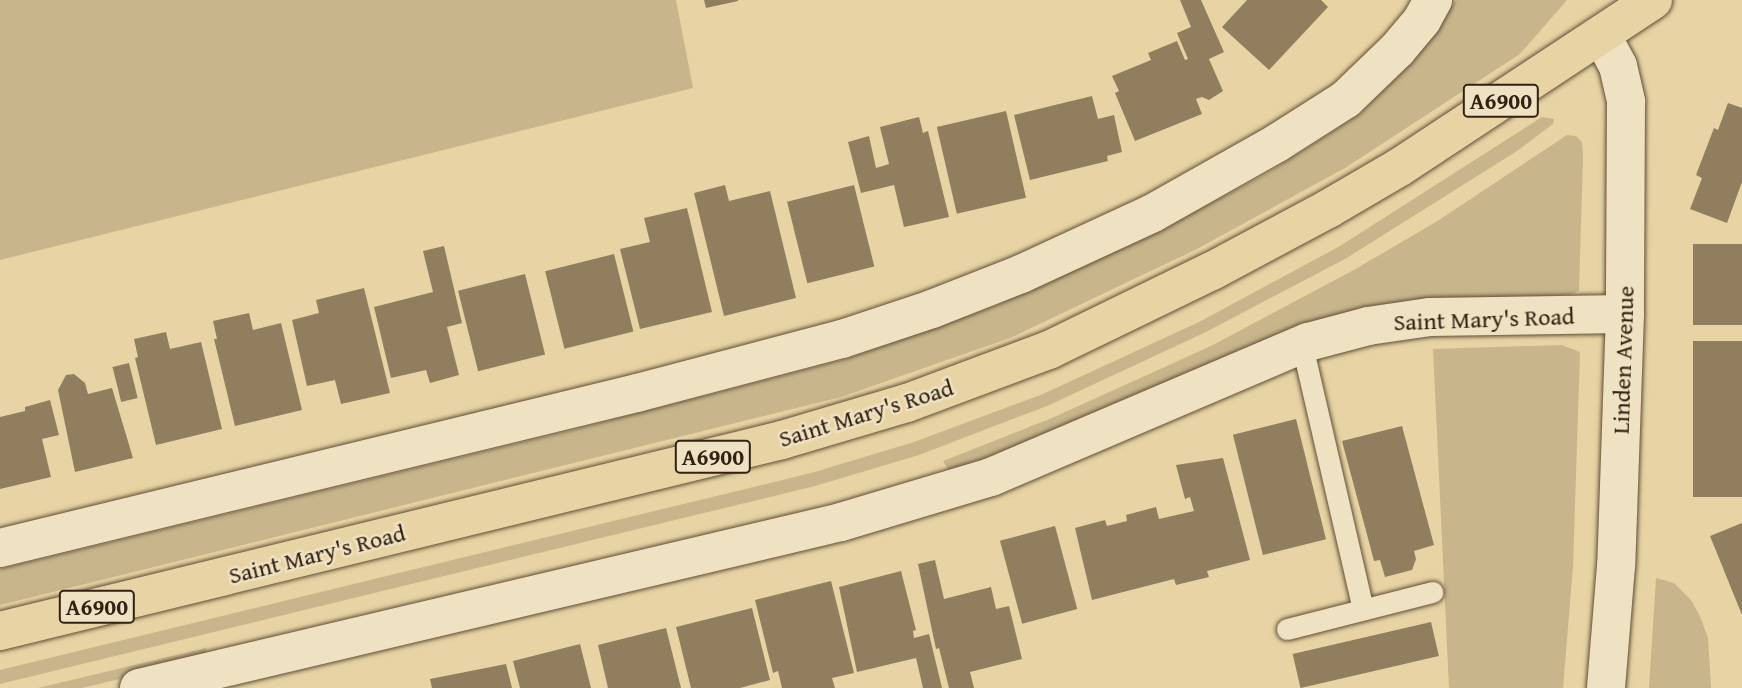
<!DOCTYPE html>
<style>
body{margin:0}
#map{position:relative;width:1742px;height:688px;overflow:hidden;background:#e7d3a3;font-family:"Gentium Book Plus",serif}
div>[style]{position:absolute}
.green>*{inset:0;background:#c8b58b}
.building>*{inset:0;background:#917e5e;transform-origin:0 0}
.roads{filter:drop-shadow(0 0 2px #604e37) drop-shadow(0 0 2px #604e37)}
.lane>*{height:21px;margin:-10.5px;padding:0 10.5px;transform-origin:10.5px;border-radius:10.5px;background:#efe2c3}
.street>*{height:38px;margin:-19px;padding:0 19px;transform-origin:19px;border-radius:19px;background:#efe2c3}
.primary>*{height:38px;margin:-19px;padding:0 19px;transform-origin:19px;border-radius:19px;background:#e7d3a3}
span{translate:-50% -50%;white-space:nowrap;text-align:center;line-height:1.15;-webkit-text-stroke:5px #efe2c3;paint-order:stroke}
.shield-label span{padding:2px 5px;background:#efe2c3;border:2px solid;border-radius:5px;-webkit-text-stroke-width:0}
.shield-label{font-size:23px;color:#332213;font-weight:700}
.street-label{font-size:24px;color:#332213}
</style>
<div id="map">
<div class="green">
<div style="clip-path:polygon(0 0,676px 0,693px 88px,0 260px)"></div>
<div style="clip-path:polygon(1456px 0,1567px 0,1520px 54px,1345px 168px,1195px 250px,1010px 338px,841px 397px,0 605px,0 569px,577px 429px,843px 360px,995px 306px,1160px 230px,1268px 173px,1360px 114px,1417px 56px)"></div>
<div style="clip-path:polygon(1542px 117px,1554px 119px,1553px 124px,1517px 151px,1345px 259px,1204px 333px,1047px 406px,919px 455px,815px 486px,0 684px,0 670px,811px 473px,914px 442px,1043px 394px,1199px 322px,1340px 246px)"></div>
<div style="clip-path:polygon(1567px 135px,1576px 136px,1582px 142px,1583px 156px,1579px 291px,1568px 295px,1430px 300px,950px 472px,943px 461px,1052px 418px,1211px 346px,1352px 271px,1436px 222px)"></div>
<div style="clip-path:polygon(1562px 345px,1580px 352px,1573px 567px,1563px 688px,1449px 688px,1433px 349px)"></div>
<div style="clip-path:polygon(1656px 578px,1674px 583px,1691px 600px,1700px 616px,1708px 638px,1711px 688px,1649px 688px)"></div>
<div style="clip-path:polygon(206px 648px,208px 658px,82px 688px,38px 688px)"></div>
</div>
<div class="building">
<div style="clip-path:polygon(704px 0,738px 0,738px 1px,706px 8px)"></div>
<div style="clip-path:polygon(1180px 0,1201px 0,1224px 52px,1209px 59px,1223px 91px,1209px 100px,1202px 97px,1196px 99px,1202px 114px,1135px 141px,1115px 93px,1119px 91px,1112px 76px,1151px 60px,1148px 53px,1177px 41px,1185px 60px,1188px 59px,1177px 33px,1191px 27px)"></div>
<div style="clip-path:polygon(1247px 0,1321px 0,1328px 7px,1269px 70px,1222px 27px)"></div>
<div style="clip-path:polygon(1092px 96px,1098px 119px,1114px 115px,1122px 152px,1107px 156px,1108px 161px,1030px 180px,1014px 115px)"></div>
<div style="clip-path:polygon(1728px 103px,1742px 108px,1742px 182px,1727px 223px,1690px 209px,1702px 178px,1696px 175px,1714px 128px,1718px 130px)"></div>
<div style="left:1006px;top:111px;width:89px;height:71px;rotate:77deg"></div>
<div style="clip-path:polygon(919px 117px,923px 133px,928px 131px,949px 217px,904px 227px,894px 185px,861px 193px,848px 142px,869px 136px,876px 168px,889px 164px,880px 127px)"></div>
<div style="clip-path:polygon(725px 185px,729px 201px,770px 191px,796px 298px,724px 316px,694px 193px)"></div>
<div style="left:854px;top:185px;width:84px;height:69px;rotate:76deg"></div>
<div style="clip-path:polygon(687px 208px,712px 312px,640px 329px,620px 249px,650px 242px,644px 218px)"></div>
<div style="left:1693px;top:244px;width:49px;height:81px"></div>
<div style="clip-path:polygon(444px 246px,462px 323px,447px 327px,459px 375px,430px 383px,426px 370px,391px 378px,374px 307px,433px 292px,423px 251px)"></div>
<div style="left:614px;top:254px;width:80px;height:71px;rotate:76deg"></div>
<div style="left:525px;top:274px;width:83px;height:69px;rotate:76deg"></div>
<div style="clip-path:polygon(364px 288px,390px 393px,341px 404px,335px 380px,307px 386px,292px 320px,319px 313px,316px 300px)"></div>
<div style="clip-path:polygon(249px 313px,253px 330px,281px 323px,302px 410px,235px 426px,214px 339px,217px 339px,213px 321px)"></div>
<div style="clip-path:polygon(166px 332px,170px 349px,201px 342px,222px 429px,156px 445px,135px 358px,138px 357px,134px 339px)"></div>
<div style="left:1742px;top:341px;width:156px;height:49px;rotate:90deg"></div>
<div style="left:129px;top:363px;width:36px;height:17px;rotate:76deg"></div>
<div style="clip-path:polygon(74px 374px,85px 383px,88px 394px,112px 388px,133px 458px,75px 472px,58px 390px,66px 375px)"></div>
<div style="clip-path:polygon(50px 400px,59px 435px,42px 439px,51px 477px,0 489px,0 417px,25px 411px,25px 407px)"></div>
<div style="left:1296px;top:419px;width:124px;height:65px;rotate:76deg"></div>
<div style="clip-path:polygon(1402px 426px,1434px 545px,1414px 551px,1416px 559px,1412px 570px,1385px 577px,1380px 560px,1374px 561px,1342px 441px)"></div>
<div style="clip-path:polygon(1223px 458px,1250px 560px,1207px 571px,1209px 577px,1176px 585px,1174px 579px,1092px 600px,1075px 528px,1105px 520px,1107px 526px,1127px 521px,1126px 515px,1156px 507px,1159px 519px,1194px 511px,1190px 497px,1185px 499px,1176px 465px)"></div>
<div style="clip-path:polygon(1742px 523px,1742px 615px,1710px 536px)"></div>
<div style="left:1055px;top:526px;width:86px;height:57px;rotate:75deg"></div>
<div style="clip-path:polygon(935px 560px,944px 599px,991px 587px,996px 609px,1009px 606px,1022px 659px,970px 672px,974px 688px,949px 688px,939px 648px,936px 649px,918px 564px)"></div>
<div style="clip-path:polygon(901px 571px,916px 630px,913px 631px,914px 638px,929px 634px,942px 688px,923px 688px,916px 658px,857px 672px,839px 587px)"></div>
<div style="clip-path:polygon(831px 581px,854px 673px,832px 678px,835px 688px,782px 688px,778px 671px,773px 673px,755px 600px)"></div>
<div style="clip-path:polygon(752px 608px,770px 680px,740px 688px,691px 688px,676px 627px)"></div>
<div style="left:1431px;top:622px;width:35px;height:142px;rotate:77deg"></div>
<div style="clip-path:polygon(666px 628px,681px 688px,608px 688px,598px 645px)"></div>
<div style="clip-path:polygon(580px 644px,591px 688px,520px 688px,513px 661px)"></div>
<div style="clip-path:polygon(506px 664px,512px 688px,432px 688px,430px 679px)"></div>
</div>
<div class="roads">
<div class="lane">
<div style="left:1302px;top:345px;width:271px;rotate:77deg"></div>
<div style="left:1287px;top:629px;width:150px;rotate:-14.3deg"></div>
</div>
<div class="street">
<div style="left:1602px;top:36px;width:34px;rotate:62deg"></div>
<div style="left:1618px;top:66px;width:37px;rotate:77deg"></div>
<div style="left:1626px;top:102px;width:212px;rotate:90.3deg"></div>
<div style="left:1625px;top:314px;width:252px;rotate:92deg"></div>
<div style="left:1616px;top:566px;width:122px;rotate:94.7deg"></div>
<div style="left:0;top:548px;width:656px;rotate:-13.68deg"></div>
<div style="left:637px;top:393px;width:212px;rotate:-14.8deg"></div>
<div style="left:842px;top:339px;width:95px;rotate:-18.4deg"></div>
<div style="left:932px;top:309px;width:96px;rotate:-21.5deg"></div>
<div style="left:1021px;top:274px;width:145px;rotate:-24.8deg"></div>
<div style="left:1153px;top:213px;width:142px;rotate:-29.4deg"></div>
<div style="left:1277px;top:143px;width:82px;rotate:-32.5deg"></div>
<div style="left:1346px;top:99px;width:71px;rotate:-43.9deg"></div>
<div style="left:1397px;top:50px;width:39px;rotate:-50deg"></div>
<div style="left:1422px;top:20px;width:23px;rotate:-61deg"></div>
<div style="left:139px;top:688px;width:721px;rotate:-13.3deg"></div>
<div style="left:841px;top:522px;width:157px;rotate:-16.7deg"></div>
<div style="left:991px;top:477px;width:345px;rotate:-23.1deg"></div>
<div style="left:1308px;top:342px;width:62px;rotate:-14.9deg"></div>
<div style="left:1368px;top:326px;width:63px;rotate:-8.3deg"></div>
<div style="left:1430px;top:317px;width:195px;rotate:-0.9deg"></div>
</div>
<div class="primary">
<div style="left:0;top:631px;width:805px;rotate:-13.73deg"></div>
<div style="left:782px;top:440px;width:130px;rotate:-16.5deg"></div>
<div style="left:907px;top:403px;width:152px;rotate:-20.5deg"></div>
<div style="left:1049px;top:350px;width:181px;rotate:-25.9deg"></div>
<div style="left:1212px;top:271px;width:132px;rotate:-28.1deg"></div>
<div style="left:1328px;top:209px;width:83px;rotate:-30.3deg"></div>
<div style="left:1400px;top:167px;width:303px;rotate:-33.4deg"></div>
</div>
</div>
<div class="shield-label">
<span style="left:1501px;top:101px">A6900</span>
<span style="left:713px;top:457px">A6900</span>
<span style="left:97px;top:607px">A6900</span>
</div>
<div class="street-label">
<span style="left:1484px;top:319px;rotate:-2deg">Saint Mary's Road</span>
<span style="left:1623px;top:360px;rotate:-88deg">Linden Avenue</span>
<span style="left:866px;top:413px;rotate:-17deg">Saint Mary's Road</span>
<span style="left:317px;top:554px;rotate:-14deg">Saint Mary's Road</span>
</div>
</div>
